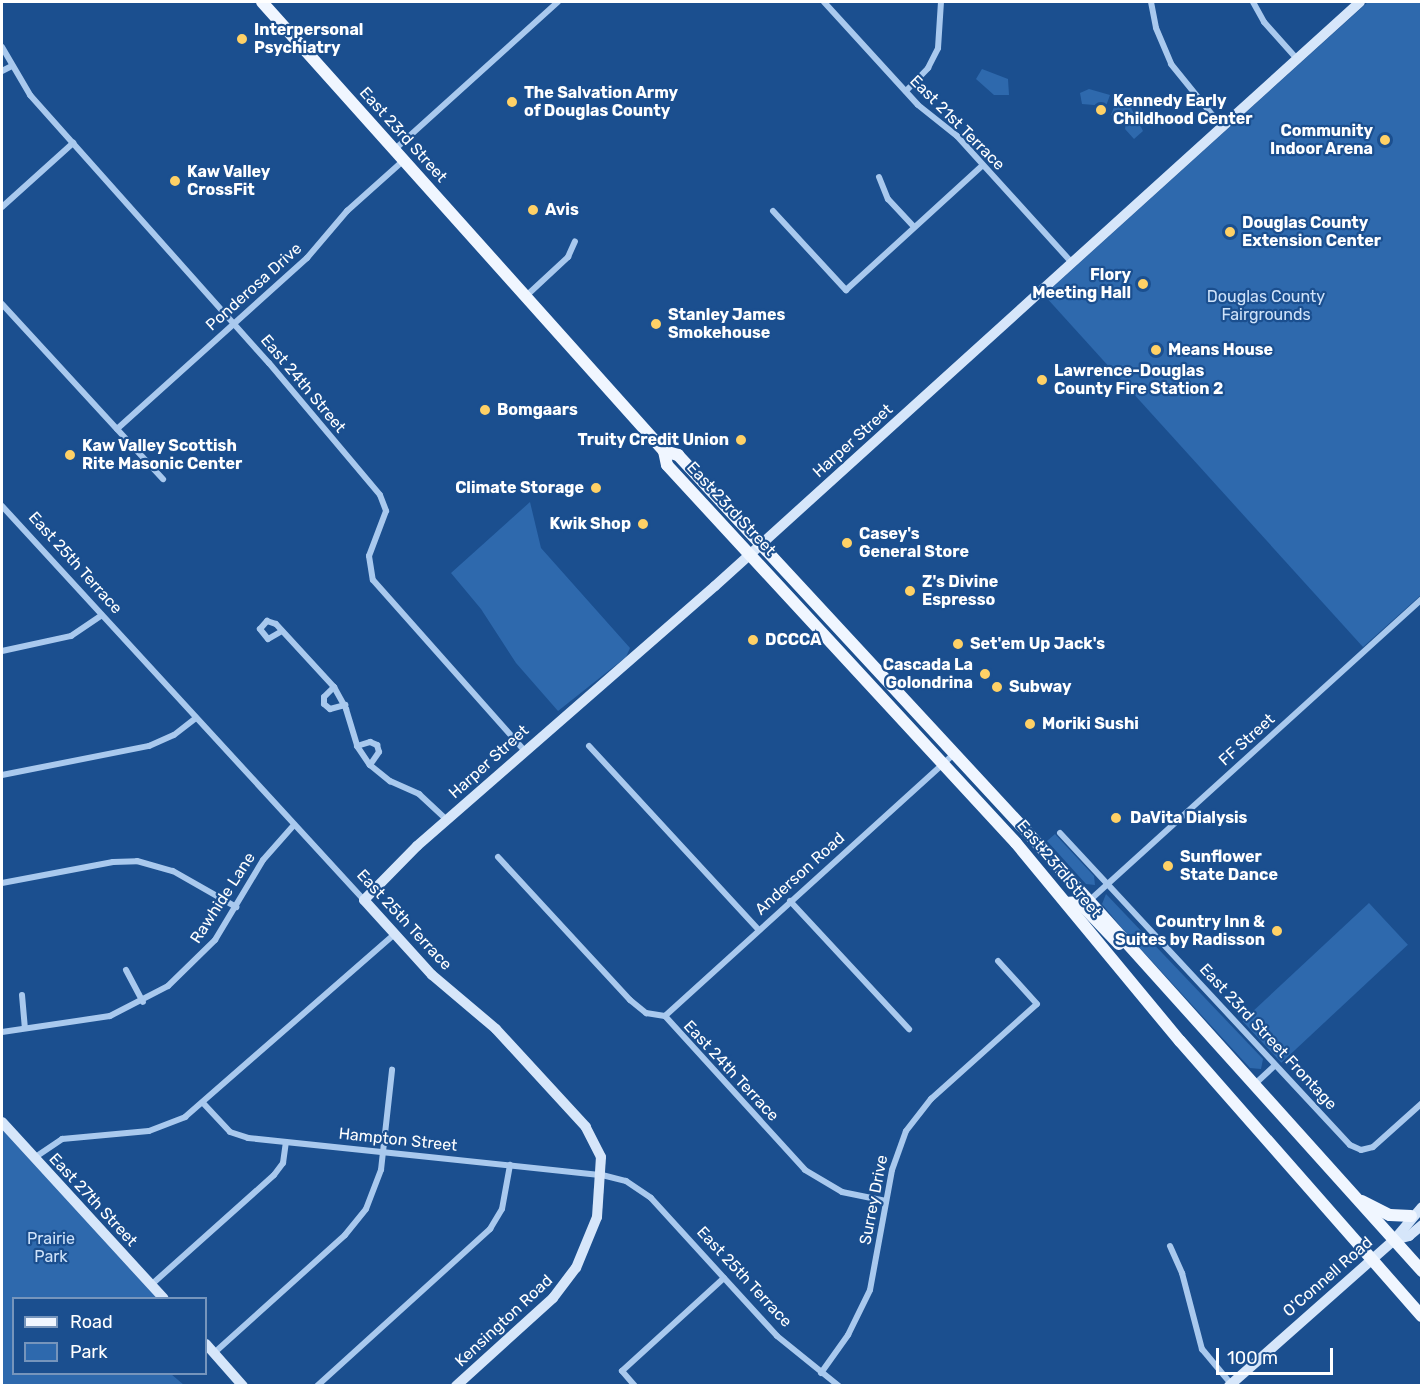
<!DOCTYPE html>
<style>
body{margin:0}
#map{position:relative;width:1423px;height:1387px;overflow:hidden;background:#1b4f8f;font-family:Rubik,sans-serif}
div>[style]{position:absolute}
.green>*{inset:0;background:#2e69ad;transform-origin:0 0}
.street>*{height:6px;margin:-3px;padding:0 3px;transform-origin:3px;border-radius:3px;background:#a9c9ee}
.secondary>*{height:10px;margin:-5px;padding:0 5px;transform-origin:5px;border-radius:5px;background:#d6e6fa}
.primary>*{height:12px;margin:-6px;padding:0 6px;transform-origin:6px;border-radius:6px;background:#f0f6ff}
.dots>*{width:16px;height:16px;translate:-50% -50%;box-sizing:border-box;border:3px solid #1b4f8f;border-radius:50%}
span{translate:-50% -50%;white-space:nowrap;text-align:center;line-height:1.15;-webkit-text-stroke:4.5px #1b4f8f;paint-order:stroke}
.poi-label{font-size:16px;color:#fff;font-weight:700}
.left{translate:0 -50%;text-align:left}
.right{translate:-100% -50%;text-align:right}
.street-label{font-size:16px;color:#fff}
.park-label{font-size:16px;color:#cfe3fa}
.frame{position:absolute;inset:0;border:3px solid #fff;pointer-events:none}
.legend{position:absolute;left:12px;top:1297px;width:195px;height:78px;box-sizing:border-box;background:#1b4f8f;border:2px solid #7695bc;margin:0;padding:8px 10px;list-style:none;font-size:18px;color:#fff}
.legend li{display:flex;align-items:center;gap:12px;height:30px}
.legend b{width:30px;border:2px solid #7695bc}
.scale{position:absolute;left:1216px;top:1348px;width:117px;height:27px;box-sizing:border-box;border:3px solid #fff;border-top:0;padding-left:8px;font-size:18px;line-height:21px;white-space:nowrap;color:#fff;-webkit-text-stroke:4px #1b4f8f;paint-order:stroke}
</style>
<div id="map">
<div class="green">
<div style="clip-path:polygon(1368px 2px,1421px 2px,1422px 594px,1363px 647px,1044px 295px)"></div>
<div style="clip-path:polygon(982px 69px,1008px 79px,1009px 95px,994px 95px,976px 79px)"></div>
<div style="clip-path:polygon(1089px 89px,1110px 95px,1106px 106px,1082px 104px,1080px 93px)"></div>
<div style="clip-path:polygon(1117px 99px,1122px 101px,1123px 106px,1129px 104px,1143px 131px,1134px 139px,1125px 129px,1126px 120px,1111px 115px)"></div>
<div style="clip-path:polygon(530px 502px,541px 548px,630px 648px,626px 657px,558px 711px,516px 663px,481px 609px,451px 573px)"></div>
<div style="clip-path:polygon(1055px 834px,1094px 876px,1095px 885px,1086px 884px,1047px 841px)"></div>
<div style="clip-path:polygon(1106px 894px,1263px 1059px,1261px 1069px,1250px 1068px,1126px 933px,1102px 904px)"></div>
<div style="left:1369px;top:903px;width:57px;height:173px;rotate:47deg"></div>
<div style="clip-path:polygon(2px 1122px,163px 1298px,14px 1298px,14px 1374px,171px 1374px,184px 1385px,2px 1385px)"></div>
</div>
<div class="street">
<div style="left:824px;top:2px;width:139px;rotate:47.6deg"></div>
<div style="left:918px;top:105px;width:50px;rotate:38.5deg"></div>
<div style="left:957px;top:136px;width:171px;rotate:47.8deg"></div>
<div style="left:1151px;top:2px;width:26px;rotate:79deg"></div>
<div style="left:1156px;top:28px;width:39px;rotate:67deg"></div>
<div style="left:1171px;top:64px;width:81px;rotate:51deg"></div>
<div style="left:1253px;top:2px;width:23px;rotate:61deg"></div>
<div style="left:1264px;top:22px;width:50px;rotate:48.3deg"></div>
<div style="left:2px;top:47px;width:56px;rotate:59.7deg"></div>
<div style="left:30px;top:95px;width:359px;rotate:48.3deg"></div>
<div style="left:269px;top:363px;width:172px;rotate:49.9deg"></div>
<div style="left:380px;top:495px;width:17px;rotate:69deg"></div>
<div style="left:386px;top:511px;width:48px;rotate:110.7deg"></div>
<div style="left:369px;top:556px;width:24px;rotate:81deg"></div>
<div style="left:373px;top:580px;width:227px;rotate:48.4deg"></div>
<div style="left:2px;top:71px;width:11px;rotate:-27deg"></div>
<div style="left:906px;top:91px;width:32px;rotate:-46deg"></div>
<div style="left:928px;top:68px;width:22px;rotate:-63deg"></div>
<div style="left:938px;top:48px;width:46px;rotate:-86.3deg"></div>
<div style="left:394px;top:150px;width:221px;rotate:-42.1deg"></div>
<div style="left:879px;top:177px;width:24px;rotate:68deg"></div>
<div style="left:888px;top:199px;width:38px;rotate:47deg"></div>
<div style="left:2px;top:207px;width:96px;rotate:-42deg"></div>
<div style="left:773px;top:211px;width:108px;rotate:47.3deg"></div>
<div style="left:846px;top:290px;width:185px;rotate:-42.4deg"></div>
<div style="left:525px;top:297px;width:59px;rotate:-42.9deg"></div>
<div style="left:568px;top:257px;width:17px;rotate:-66deg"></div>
<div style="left:2px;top:304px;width:238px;rotate:47.4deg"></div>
<div style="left:117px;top:429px;width:256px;rotate:-42deg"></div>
<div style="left:307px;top:258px;width:62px;rotate:-49.6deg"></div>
<div style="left:347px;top:211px;width:75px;rotate:-41.8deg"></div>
<div style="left:2px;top:506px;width:535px;rotate:47.42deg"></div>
<div style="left:282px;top:631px;width:16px;rotate:150deg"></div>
<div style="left:268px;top:639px;width:13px;rotate:-129deg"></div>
<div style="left:260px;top:629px;width:11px;rotate:-49deg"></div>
<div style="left:267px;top:621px;width:9px;rotate:18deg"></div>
<div style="left:276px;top:624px;width:86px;rotate:47.4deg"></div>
<div style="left:334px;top:687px;width:25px;rotate:61deg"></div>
<div style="left:346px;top:709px;width:39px;rotate:73deg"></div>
<div style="left:357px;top:746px;width:23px;rotate:56deg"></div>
<div style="left:370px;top:765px;width:26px;rotate:39deg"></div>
<div style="left:390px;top:781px;width:32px;rotate:24deg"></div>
<div style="left:419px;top:794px;width:38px;rotate:43deg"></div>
<div style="left:2px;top:651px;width:71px;rotate:-12.3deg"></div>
<div style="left:71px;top:636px;width:37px;rotate:-34deg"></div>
<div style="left:334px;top:687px;width:14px;rotate:135deg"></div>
<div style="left:324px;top:697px;width:7px;rotate:90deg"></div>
<div style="left:324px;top:704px;width:8px;rotate:40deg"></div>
<div style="left:330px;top:709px;width:16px;rotate:-15deg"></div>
<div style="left:357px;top:746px;width:14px;rotate:-17deg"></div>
<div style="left:370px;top:742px;width:8px;rotate:23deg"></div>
<div style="left:377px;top:745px;width:7px;rotate:74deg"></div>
<div style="left:379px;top:752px;width:16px;rotate:125deg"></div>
<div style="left:589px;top:746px;width:249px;rotate:47.3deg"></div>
<div style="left:2px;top:775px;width:150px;rotate:-11.2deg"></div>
<div style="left:149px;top:746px;width:27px;rotate:-24deg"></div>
<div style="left:174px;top:735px;width:28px;rotate:-38deg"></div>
<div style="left:1060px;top:833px;width:426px;rotate:47.1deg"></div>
<div style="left:1350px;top:1145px;width:12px;rotate:24deg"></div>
<div style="left:1361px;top:1150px;width:12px;rotate:-14deg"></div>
<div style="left:1373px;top:1147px;width:66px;rotate:-41.9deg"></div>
<div style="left:498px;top:857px;width:195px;rotate:47.3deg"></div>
<div style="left:630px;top:1000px;width:21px;rotate:39deg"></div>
<div style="left:646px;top:1013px;width:19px;rotate:9deg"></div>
<div style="left:2px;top:883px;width:113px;rotate:-10.7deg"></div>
<div style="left:113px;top:862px;width:24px;rotate:-2deg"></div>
<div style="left:137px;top:861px;width:37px;rotate:16deg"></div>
<div style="left:173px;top:871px;width:73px;rotate:29.7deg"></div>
<div style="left:1090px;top:900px;width:448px;rotate:-42.2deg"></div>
<div style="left:790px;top:901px;width:175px;rotate:47.1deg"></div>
<div style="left:126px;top:970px;width:36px;rotate:62deg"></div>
<div style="left:22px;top:995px;width:33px;rotate:85deg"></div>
<div style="left:665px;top:1016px;width:390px;rotate:-42.2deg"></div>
<div style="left:665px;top:1016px;width:208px;rotate:47.7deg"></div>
<div style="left:805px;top:1170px;width:43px;rotate:30.7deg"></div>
<div style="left:842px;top:1192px;width:45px;rotate:11.6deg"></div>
<div style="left:2px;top:1032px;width:109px;rotate:-8.4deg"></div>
<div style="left:110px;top:1016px;width:65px;rotate:-27.3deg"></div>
<div style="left:168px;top:986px;width:66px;rotate:-44.4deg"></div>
<div style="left:215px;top:940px;width:93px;rotate:-59deg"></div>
<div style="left:263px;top:860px;width:47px;rotate:-48.5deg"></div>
<div style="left:1256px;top:1083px;width:26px;rotate:-43deg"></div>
<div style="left:204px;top:1104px;width:38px;rotate:47deg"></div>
<div style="left:230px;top:1132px;width:19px;rotate:18deg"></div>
<div style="left:248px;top:1138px;width:356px;rotate:6deg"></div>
<div style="left:602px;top:1175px;width:25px;rotate:14deg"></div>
<div style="left:626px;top:1181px;width:30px;rotate:34deg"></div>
<div style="left:651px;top:1198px;width:187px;rotate:47.6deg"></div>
<div style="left:777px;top:1336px;width:80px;rotate:38.9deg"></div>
<div style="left:34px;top:1158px;width:34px;rotate:-34deg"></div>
<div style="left:62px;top:1139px;width:87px;rotate:-5.3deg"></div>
<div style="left:149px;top:1131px;width:39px;rotate:-21deg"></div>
<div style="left:185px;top:1117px;width:279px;rotate:-41.1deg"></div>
<div style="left:1170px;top:1246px;width:30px;rotate:66deg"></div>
<div style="left:1182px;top:1273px;width:79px;rotate:75.3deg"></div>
<div style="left:1202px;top:1349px;width:47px;rotate:50.2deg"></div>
<div style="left:151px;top:1285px;width:165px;rotate:-41.8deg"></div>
<div style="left:274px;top:1175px;width:15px;rotate:-53deg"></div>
<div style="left:283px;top:1163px;width:21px;rotate:-82deg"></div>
<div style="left:214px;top:1353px;width:176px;rotate:-42deg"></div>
<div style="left:345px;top:1235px;width:33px;rotate:-51deg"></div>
<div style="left:366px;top:1209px;width:42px;rotate:-69deg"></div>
<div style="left:381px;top:1170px;width:101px;rotate:-83.7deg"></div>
<div style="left:821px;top:1373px;width:47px;rotate:-54.6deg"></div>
<div style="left:848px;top:1335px;width:50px;rotate:-63.9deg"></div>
<div style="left:870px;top:1290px;width:122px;rotate:-79.6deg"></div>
<div style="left:892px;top:1170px;width:41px;rotate:-70.3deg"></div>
<div style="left:906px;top:1131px;width:41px;rotate:-52deg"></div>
<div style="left:931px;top:1099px;width:142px;rotate:-41.9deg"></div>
<div style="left:1037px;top:1004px;width:58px;rotate:-132.2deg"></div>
<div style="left:317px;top:1386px;width:234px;rotate:-42.2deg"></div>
<div style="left:490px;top:1229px;width:23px;rotate:-59deg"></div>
<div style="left:502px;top:1209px;width:45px;rotate:-79.7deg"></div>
<div style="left:635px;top:1386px;width:20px;rotate:-131deg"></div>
<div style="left:622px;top:1371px;width:138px;rotate:-42.4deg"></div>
</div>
<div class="secondary">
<div style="left:2px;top:1122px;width:239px;rotate:47.5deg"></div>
<div style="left:1394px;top:1240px;width:16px;rotate:-15deg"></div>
<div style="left:1409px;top:1236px;width:17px;rotate:-40deg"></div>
<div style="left:206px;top:1344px;width:56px;rotate:48.6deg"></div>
<div style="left:456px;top:1386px;width:131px;rotate:-42.2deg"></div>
<div style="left:553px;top:1298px;width:38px;rotate:-53deg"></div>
<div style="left:576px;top:1268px;width:55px;rotate:-67.6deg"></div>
<div style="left:597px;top:1217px;width:60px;rotate:-86.2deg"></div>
<div style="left:601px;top:1157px;width:34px;rotate:-117deg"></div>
<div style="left:586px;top:1127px;width:133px;rotate:-132.6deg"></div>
<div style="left:496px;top:1029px;width:84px;rotate:-139.8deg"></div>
<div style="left:432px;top:975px;width:101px;rotate:-132.2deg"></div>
<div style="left:364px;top:900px;width:76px;rotate:-45.5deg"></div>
<div style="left:417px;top:846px;width:395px;rotate:-41.1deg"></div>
<div style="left:715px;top:586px;width:870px;rotate:-42.16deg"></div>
<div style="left:1229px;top:1386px;width:220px;rotate:-41.5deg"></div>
<div style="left:1394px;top:1240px;width:43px;rotate:-49.7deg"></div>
</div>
<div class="primary">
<div style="left:262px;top:2px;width:603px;rotate:48.16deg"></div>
<div style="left:664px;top:451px;width:14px;rotate:78deg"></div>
<div style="left:667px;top:465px;width:514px;rotate:47.28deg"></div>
<div style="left:1016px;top:843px;width:257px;rotate:50.4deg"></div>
<div style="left:1180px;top:1041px;width:366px;rotate:48.7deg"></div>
<div style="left:664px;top:451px;width:15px;rotate:16deg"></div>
<div style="left:678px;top:455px;width:514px;rotate:47.21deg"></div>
<div style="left:1027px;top:832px;width:591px;rotate:48.02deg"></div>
<div style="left:1066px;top:903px;width:13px;rotate:-4deg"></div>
<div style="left:1079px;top:902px;width:58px;rotate:46.4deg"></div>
<div style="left:1362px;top:1201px;width:31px;rotate:27deg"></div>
<div style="left:1390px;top:1215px;width:21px;rotate:3deg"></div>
</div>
<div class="dots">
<div style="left:242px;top:39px;background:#ffd166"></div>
<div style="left:512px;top:102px;background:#ffd166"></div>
<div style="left:1101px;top:110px;background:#ffd166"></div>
<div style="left:1385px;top:140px;background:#ffd166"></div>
<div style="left:175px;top:181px;background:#ffd166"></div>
<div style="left:533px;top:210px;background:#ffd166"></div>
<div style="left:1230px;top:232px;background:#ffd166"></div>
<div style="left:1143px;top:284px;background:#ffd166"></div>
<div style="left:656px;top:324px;background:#ffd166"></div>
<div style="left:1156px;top:350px;background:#ffd166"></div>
<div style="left:1042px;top:380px;background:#ffd166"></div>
<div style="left:485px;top:410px;background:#ffd166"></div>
<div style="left:741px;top:440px;background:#ffd166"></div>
<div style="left:70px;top:455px;background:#ffd166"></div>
<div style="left:596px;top:488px;background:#ffd166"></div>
<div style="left:643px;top:524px;background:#ffd166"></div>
<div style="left:847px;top:543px;background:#ffd166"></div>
<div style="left:910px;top:591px;background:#ffd166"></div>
<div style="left:753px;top:640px;background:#ffd166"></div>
<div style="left:958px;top:644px;background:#ffd166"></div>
<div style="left:985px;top:674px;background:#ffd166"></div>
<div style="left:997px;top:687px;background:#ffd166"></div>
<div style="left:1030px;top:724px;background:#ffd166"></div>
<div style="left:1116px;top:818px;background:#ffd166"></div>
<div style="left:1168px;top:866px;background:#ffd166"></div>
<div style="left:1277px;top:931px;background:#ffd166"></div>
</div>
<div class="poi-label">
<span class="left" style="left:254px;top:39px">Interpersonal<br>Psychiatry</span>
<span class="left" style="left:524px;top:102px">The Salvation Army<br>of Douglas County</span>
<span class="left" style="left:1113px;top:110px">Kennedy Early<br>Childhood Center</span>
<span class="right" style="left:1373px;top:140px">Community<br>Indoor Arena</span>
<span class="left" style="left:187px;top:181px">Kaw Valley<br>CrossFit</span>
<span class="left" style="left:545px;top:210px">Avis</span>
<span class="left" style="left:1242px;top:232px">Douglas County<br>Extension Center</span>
<span class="right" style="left:1131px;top:284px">Flory<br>Meeting Hall</span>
<span class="left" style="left:668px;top:324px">Stanley James<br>Smokehouse</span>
<span class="left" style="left:1168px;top:350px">Means House</span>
<span class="left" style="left:1054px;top:380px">Lawrence-Douglas<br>County Fire Station 2</span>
<span class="left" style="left:497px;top:410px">Bomgaars</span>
<span class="right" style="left:729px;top:440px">Truity Credit Union</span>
<span class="left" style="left:82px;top:455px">Kaw Valley Scottish<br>Rite Masonic Center</span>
<span class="right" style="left:584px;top:488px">Climate Storage</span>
<span class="right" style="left:631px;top:524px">Kwik Shop</span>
<span class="left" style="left:859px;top:543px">Casey's<br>General Store</span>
<span class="left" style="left:922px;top:591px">Z's Divine<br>Espresso</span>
<span class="left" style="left:765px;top:640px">DCCCA</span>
<span class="left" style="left:970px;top:644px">Set'em Up Jack's</span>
<span class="right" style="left:973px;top:674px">Cascada La<br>Golondrina</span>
<span class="left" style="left:1009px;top:687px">Subway</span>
<span class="left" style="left:1042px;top:724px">Moriki Sushi</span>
<span class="left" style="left:1130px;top:818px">DaVita Dialysis</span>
<span class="left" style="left:1180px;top:866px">Sunflower<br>State Dance</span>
<span class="right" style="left:1265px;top:931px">Country Inn &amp;<br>Suites by Radisson</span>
</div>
<div class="street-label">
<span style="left:957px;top:123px;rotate:45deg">East 21st Terrace</span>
<span style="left:403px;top:135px;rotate:48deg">East 23rd Street</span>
<span style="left:254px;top:287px;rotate:-42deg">Ponderosa Drive</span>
<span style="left:303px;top:384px;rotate:50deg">East 24th Street</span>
<span style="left:853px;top:441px;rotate:-42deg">Harper Street</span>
<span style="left:731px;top:509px;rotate:47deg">East 23rd Street</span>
<span style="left:75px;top:563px;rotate:48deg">East 25th Terrace</span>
<span style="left:1247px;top:740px;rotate:-42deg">FF Street</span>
<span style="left:489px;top:762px;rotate:-42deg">Harper Street</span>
<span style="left:1059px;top:869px;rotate:50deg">East 23rd Street</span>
<span style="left:800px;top:874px;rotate:-42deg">Anderson Road</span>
<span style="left:223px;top:898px;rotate:-57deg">Rawhide Lane</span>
<span style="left:404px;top:920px;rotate:47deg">East 25th Terrace</span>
<span style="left:1268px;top:1037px;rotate:47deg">East 23rd Street Frontage</span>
<span style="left:731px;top:1071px;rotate:47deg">East 24th Terrace</span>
<span style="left:398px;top:1140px;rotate:6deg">Hampton Street</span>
<span style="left:93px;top:1200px;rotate:47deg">East 27th Street</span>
<span style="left:874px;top:1200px;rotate:-79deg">Surrey Drive</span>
<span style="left:744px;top:1277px;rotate:47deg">East 25th Terrace</span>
<span style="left:1328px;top:1277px;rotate:-41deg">O'Connell Road</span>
<span style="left:504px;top:1321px;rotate:-43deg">Kensington Road</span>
</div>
<div class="park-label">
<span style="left:1266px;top:306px">Douglas County<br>Fairgrounds</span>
<span style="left:51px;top:1248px">Prairie<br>Park</span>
</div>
<div class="frame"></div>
<ul class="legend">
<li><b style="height:8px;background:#f0f6ff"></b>Road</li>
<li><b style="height:16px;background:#2e69ad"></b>Park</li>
</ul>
<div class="scale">100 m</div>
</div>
